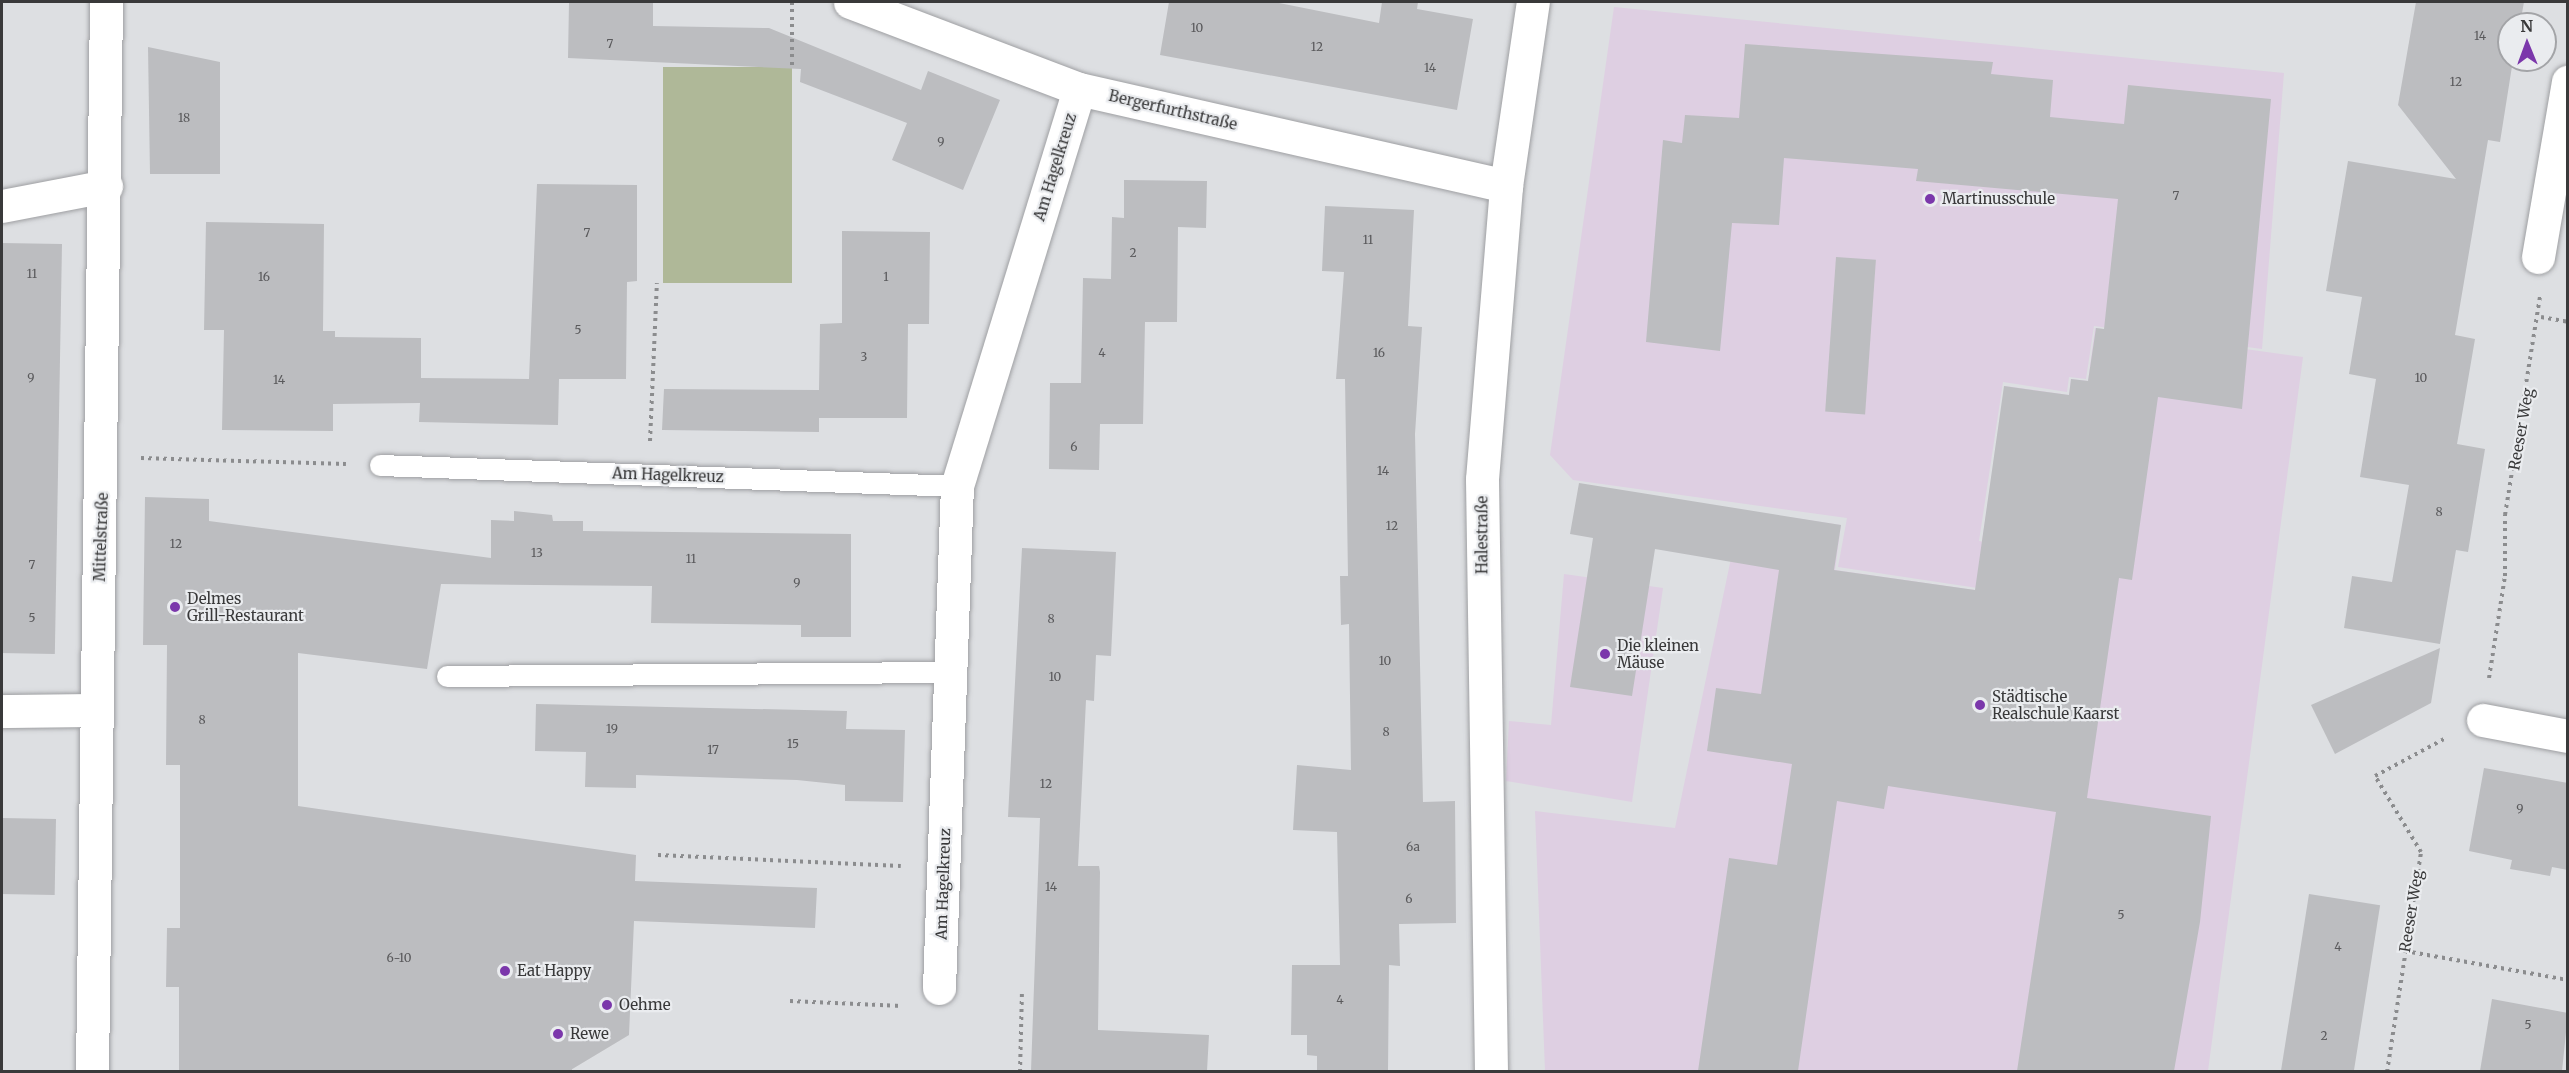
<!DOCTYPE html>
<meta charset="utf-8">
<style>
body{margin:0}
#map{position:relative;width:2569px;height:1073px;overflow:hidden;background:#dddfe2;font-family:Merriweather,serif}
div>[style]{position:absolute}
.education>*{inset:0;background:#decfe2}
.green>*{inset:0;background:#afb898;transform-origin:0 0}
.building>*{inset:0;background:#bcbdc0;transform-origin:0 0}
.path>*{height:4px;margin-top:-2px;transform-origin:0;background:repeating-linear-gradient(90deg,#8b8c8e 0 3px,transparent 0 7.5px)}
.roads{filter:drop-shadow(0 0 2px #9e9fa2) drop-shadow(0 0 2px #9e9fa2)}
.lane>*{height:21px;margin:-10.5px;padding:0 10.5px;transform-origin:10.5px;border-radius:10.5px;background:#fff}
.street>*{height:33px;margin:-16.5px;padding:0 16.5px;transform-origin:16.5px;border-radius:16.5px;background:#fff}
.secondary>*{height:33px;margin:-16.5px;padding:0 16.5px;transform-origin:16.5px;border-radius:16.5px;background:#fff}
.dots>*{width:16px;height:16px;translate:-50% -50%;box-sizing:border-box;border:3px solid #eaecef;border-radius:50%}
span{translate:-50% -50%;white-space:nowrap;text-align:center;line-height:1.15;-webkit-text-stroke:4.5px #eaecef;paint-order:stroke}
.number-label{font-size:12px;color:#5a5a5c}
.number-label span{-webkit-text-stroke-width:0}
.street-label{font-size:15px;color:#39393a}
.poi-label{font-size:15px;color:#39393a}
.left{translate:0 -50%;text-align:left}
.frame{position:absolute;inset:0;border:3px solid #39393a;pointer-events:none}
.north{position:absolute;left:2497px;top:12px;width:60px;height:60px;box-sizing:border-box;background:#eaecef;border:2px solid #a3a4a7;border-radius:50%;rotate:359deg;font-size:16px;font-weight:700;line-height:24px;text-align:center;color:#39393a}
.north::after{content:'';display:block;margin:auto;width:21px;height:27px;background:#7b37ab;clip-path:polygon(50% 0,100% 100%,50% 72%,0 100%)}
</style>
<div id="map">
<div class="education">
<div style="clip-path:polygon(1614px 7px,2284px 73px,2262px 349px,2094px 326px,2086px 379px,2069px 377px,2067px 392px,2003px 382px,1979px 541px,2042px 551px,2037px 597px,1838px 567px,1847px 518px,1573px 480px,1550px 455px)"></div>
<div style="clip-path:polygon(2095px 328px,2303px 357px,2208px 1071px,1545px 1071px,1535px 811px,1675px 828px,1741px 510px,1841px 525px,1835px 570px,2038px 599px,2046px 550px,1982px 541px,2005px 386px,2069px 395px,2071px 379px,2088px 381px)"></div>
<div style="clip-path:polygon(1564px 574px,1663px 588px,1632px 802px,1506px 781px,1509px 721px,1551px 725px)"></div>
</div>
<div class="green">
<div style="left:663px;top:67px;width:129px;height:216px"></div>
</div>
<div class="building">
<div style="clip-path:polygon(569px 2px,653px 2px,653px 26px,769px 28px,921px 90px,928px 71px,1000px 100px,963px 190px,892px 160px,907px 123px,800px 82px,801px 69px,568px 58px)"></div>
<div style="clip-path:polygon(1169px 2px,1274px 2px,1379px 23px,1382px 2px,1418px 2px,1417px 9px,1473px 19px,1457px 110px,1160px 55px)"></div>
<div style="clip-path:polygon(2416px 2px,2524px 2px,2520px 24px,2509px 24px,2509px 60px,2513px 60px,2500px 142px,2488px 140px,2455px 335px,2475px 339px,2457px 444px,2485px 449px,2468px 552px,2456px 550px,2440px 644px,2344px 628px,2352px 576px,2392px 582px,2409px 485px,2360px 477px,2376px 379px,2349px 374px,2362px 297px,2326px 291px,2348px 161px,2456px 179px,2398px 105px)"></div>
<div style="clip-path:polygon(1745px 44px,1993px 62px,1991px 74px,2053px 80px,2050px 117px,2124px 124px,2128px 85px,2271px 99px,2242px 409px,2158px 397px,2132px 580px,2119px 578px,2087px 798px,2211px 816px,2200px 922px,2174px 1071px,2017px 1071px,2056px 812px,1888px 786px,1884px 809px,1837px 801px,1798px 1071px,1698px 1071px,1729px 858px,1777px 865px,1792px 764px,1707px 751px,1716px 688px,1761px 694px,1779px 570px,1655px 549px,1632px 696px,1570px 687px,1593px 538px,1570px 534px,1579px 483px,1841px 525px,1834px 570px,1975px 590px,2004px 386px,2069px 395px,2071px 379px,2088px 381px,2096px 328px,2104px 329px,2118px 199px,1916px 181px,1918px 169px,1784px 158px,1779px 225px,1732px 223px,1720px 351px,1646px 342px,1663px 140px,1682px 143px,1685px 115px,1739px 118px)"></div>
<div style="clip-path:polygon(148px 47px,220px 62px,220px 174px,150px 174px)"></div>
<div style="clip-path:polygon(1124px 180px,1207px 181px,1206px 228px,1178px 227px,1177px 322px,1145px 322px,1143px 424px,1100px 424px,1099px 470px,1049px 469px,1050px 383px,1081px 383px,1083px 278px,1111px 279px,1112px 217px,1124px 218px)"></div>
<div style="clip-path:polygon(537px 184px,637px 185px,637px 281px,627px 282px,626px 379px,534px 379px,559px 379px,558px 425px,419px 422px,420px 403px,333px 404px,333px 431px,222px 430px,224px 330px,204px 330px,206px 222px,324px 224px,323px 331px,335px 331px,335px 337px,421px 338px,421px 378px,529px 379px)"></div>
<div style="clip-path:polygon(1325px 206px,1414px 210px,1408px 326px,1422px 327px,1415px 434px,1423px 802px,1455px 801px,1456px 923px,1399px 924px,1400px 966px,1389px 965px,1388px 1071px,1317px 1071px,1317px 1056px,1307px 1055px,1307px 1035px,1291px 1035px,1292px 965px,1340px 965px,1337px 832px,1293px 830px,1297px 765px,1351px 770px,1349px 624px,1341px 625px,1340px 576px,1348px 576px,1345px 379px,1336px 379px,1344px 272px,1322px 271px)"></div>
<div style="clip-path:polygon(842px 231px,930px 232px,929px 324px,908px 324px,907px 418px,819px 418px,819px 432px,662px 430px,664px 389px,819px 390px,820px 324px,842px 323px)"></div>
<div style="left:2px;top:243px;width:60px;height:410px;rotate:1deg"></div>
<div style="left:1836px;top:257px;width:40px;height:155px;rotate:4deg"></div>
<div style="clip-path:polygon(145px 497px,209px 499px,209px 521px,491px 558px,491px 520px,514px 521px,514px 511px,552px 515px,553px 521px,583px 521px,583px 531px,851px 534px,851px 637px,801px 637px,801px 625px,651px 623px,652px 586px,441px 584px,427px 669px,298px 653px,298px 806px,636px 855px,635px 881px,817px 888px,815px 928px,634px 921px,629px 1035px,569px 1071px,179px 1071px,179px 987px,166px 987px,167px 928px,180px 928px,180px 765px,166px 765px,167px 645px,143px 645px)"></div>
<div style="clip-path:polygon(1022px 548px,1116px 552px,1111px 656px,1096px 655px,1094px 701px,1086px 700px,1078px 866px,1099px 866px,1100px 872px,1098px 1030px,1209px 1035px,1207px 1071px,1031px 1071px,1040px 818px,1008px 817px)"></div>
<div style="clip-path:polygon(2440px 648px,2431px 703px,2335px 754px,2311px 705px)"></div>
<div style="clip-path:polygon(536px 704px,847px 711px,846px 729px,905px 730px,903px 802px,845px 801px,845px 785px,797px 780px,636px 775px,636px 788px,585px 787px,586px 752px,535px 751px)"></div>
<div style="clip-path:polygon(2484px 768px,2568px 783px,2568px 870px,2552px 867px,2550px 876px,2510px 869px,2512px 860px,2469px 851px)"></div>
<div style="left:2px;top:818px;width:54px;height:76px;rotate:1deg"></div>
<div style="left:2309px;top:894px;width:72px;height:179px;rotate:9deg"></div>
<div style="clip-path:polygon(2492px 999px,2568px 1013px,2562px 1071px,2480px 1071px)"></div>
</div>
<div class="path">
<div style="left:792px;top:2px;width:66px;rotate:90deg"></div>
<div style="left:2541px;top:317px;width:27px;rotate:10deg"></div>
<div style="left:650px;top:441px;width:158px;rotate:-87.5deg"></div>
<div style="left:141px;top:458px;width:205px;rotate:1.7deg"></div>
<div style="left:2489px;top:678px;width:103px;rotate:-81.1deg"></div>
<div style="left:2505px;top:576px;width:61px;rotate:-90deg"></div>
<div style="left:2505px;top:515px;width:221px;rotate:-80.9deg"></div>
<div style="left:658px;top:855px;width:243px;rotate:2.6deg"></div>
<div style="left:2405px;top:951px;width:166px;rotate:10.1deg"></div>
<div style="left:790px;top:1001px;width:112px;rotate:2.6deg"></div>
<div style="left:570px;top:1071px;width:1px;rotate:45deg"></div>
<div style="left:1020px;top:1072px;width:81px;rotate:-88.6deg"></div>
<div style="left:2387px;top:1072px;width:223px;rotate:-81.2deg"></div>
<div style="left:2421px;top:852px;width:89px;rotate:-121.2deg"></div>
<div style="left:2375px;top:776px;width:81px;rotate:-28.2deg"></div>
</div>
<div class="roads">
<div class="lane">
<div style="left:380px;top:465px;width:577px;rotate:2.08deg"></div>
<div style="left:447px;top:676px;width:503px;rotate:-0.46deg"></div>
</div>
<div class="street">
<div style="left:850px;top:2px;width:245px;rotate:20.8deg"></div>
<div style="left:1079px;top:89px;width:438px;rotate:12.8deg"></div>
<div style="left:2px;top:206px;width:106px;rotate:-10.9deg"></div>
<div style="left:2538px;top:257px;width:178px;rotate:-80.3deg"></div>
<div style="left:2px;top:711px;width:94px;rotate:-0.6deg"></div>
<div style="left:2483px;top:720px;width:86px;rotate:10.7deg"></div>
<div style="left:939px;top:988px;width:502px;rotate:-87.95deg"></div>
<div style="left:957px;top:486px;width:415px;rotate:-72.9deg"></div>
<div style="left:1491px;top:1072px;width:593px;rotate:-90.87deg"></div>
<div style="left:1482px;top:479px;width:294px;rotate:-85.3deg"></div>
<div style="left:1506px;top:186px;width:186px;rotate:-81.7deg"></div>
</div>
<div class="secondary">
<div style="left:92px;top:1072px;width:1070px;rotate:-89.25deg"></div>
</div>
</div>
<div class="dots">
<div style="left:1930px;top:199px;background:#7b37ab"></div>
<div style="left:175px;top:607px;background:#7b37ab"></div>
<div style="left:1605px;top:654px;background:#7b37ab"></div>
<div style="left:1980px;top:705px;background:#7b37ab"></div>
<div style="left:505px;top:971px;background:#7b37ab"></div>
<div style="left:607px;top:1005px;background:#7b37ab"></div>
<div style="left:558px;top:1034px;background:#7b37ab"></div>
</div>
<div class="number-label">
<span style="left:1197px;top:28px">10</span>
<span style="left:2480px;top:36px">14</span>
<span style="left:610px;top:44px">7</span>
<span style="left:1317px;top:47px">12</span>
<span style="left:1430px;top:68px">14</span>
<span style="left:2456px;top:82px">12</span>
<span style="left:184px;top:118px">18</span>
<span style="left:941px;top:142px">9</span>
<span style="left:2176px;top:196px">7</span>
<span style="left:587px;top:233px">7</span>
<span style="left:1368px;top:240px">11</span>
<span style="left:1133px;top:253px">2</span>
<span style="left:32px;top:274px">11</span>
<span style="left:264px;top:277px">16</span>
<span style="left:886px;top:277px">1</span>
<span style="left:578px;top:330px">5</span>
<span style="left:1102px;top:353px">4</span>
<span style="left:1379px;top:353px">16</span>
<span style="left:864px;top:357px">3</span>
<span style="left:31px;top:378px">9</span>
<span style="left:2421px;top:378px">10</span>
<span style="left:279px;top:380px">14</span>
<span style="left:1074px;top:447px">6</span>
<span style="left:1383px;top:471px">14</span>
<span style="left:2439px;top:512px">8</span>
<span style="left:1392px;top:526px">12</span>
<span style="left:176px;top:544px">12</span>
<span style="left:537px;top:553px">13</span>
<span style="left:691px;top:559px">11</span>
<span style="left:32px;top:565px">7</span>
<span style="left:797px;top:583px">9</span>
<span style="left:32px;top:618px">5</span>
<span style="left:1051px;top:619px">8</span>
<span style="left:1385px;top:661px">10</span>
<span style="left:1055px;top:677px">10</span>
<span style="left:202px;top:720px">8</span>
<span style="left:612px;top:729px">19</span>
<span style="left:1386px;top:732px">8</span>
<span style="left:793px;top:744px">15</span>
<span style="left:713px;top:750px">17</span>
<span style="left:1046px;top:784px">12</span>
<span style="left:2520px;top:809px">9</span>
<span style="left:1413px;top:847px">6a</span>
<span style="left:1051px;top:887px">14</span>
<span style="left:1409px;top:899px">6</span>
<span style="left:2121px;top:915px">5</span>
<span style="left:2338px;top:947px">4</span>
<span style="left:399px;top:958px">6-10</span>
<span style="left:1340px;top:1000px">4</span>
<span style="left:2528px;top:1025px">5</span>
<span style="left:2324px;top:1036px">2</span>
</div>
<div class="street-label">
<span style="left:1173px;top:110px;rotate:13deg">Bergerfurthstraße</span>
<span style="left:1055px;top:167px;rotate:-73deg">Am Hagelkreuz</span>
<span style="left:2521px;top:429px;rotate:-80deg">Reeser Weg</span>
<span style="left:668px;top:475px;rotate:2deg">Am Hagelkreuz</span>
<span style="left:1482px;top:535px;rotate:-90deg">Halestraße</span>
<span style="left:101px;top:537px;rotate:-88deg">Mittelstraße</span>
<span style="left:943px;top:884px;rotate:-88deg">Am Hagelkreuz</span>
<span style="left:2411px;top:911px;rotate:-81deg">Reeser Weg</span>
</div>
<div class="poi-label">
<span class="left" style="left:1942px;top:199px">Martinusschule</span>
<span class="left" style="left:187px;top:607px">Delmes<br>Grill-Restaurant</span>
<span class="left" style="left:1617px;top:654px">Die kleinen<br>Mäuse</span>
<span class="left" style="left:1992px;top:705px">Städtische<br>Realschule Kaarst</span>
<span class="left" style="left:517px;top:971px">Eat Happy</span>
<span class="left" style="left:619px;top:1005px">Oehme</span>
<span class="left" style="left:570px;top:1034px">Rewe</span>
</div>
<div class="frame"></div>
<div class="north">N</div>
</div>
